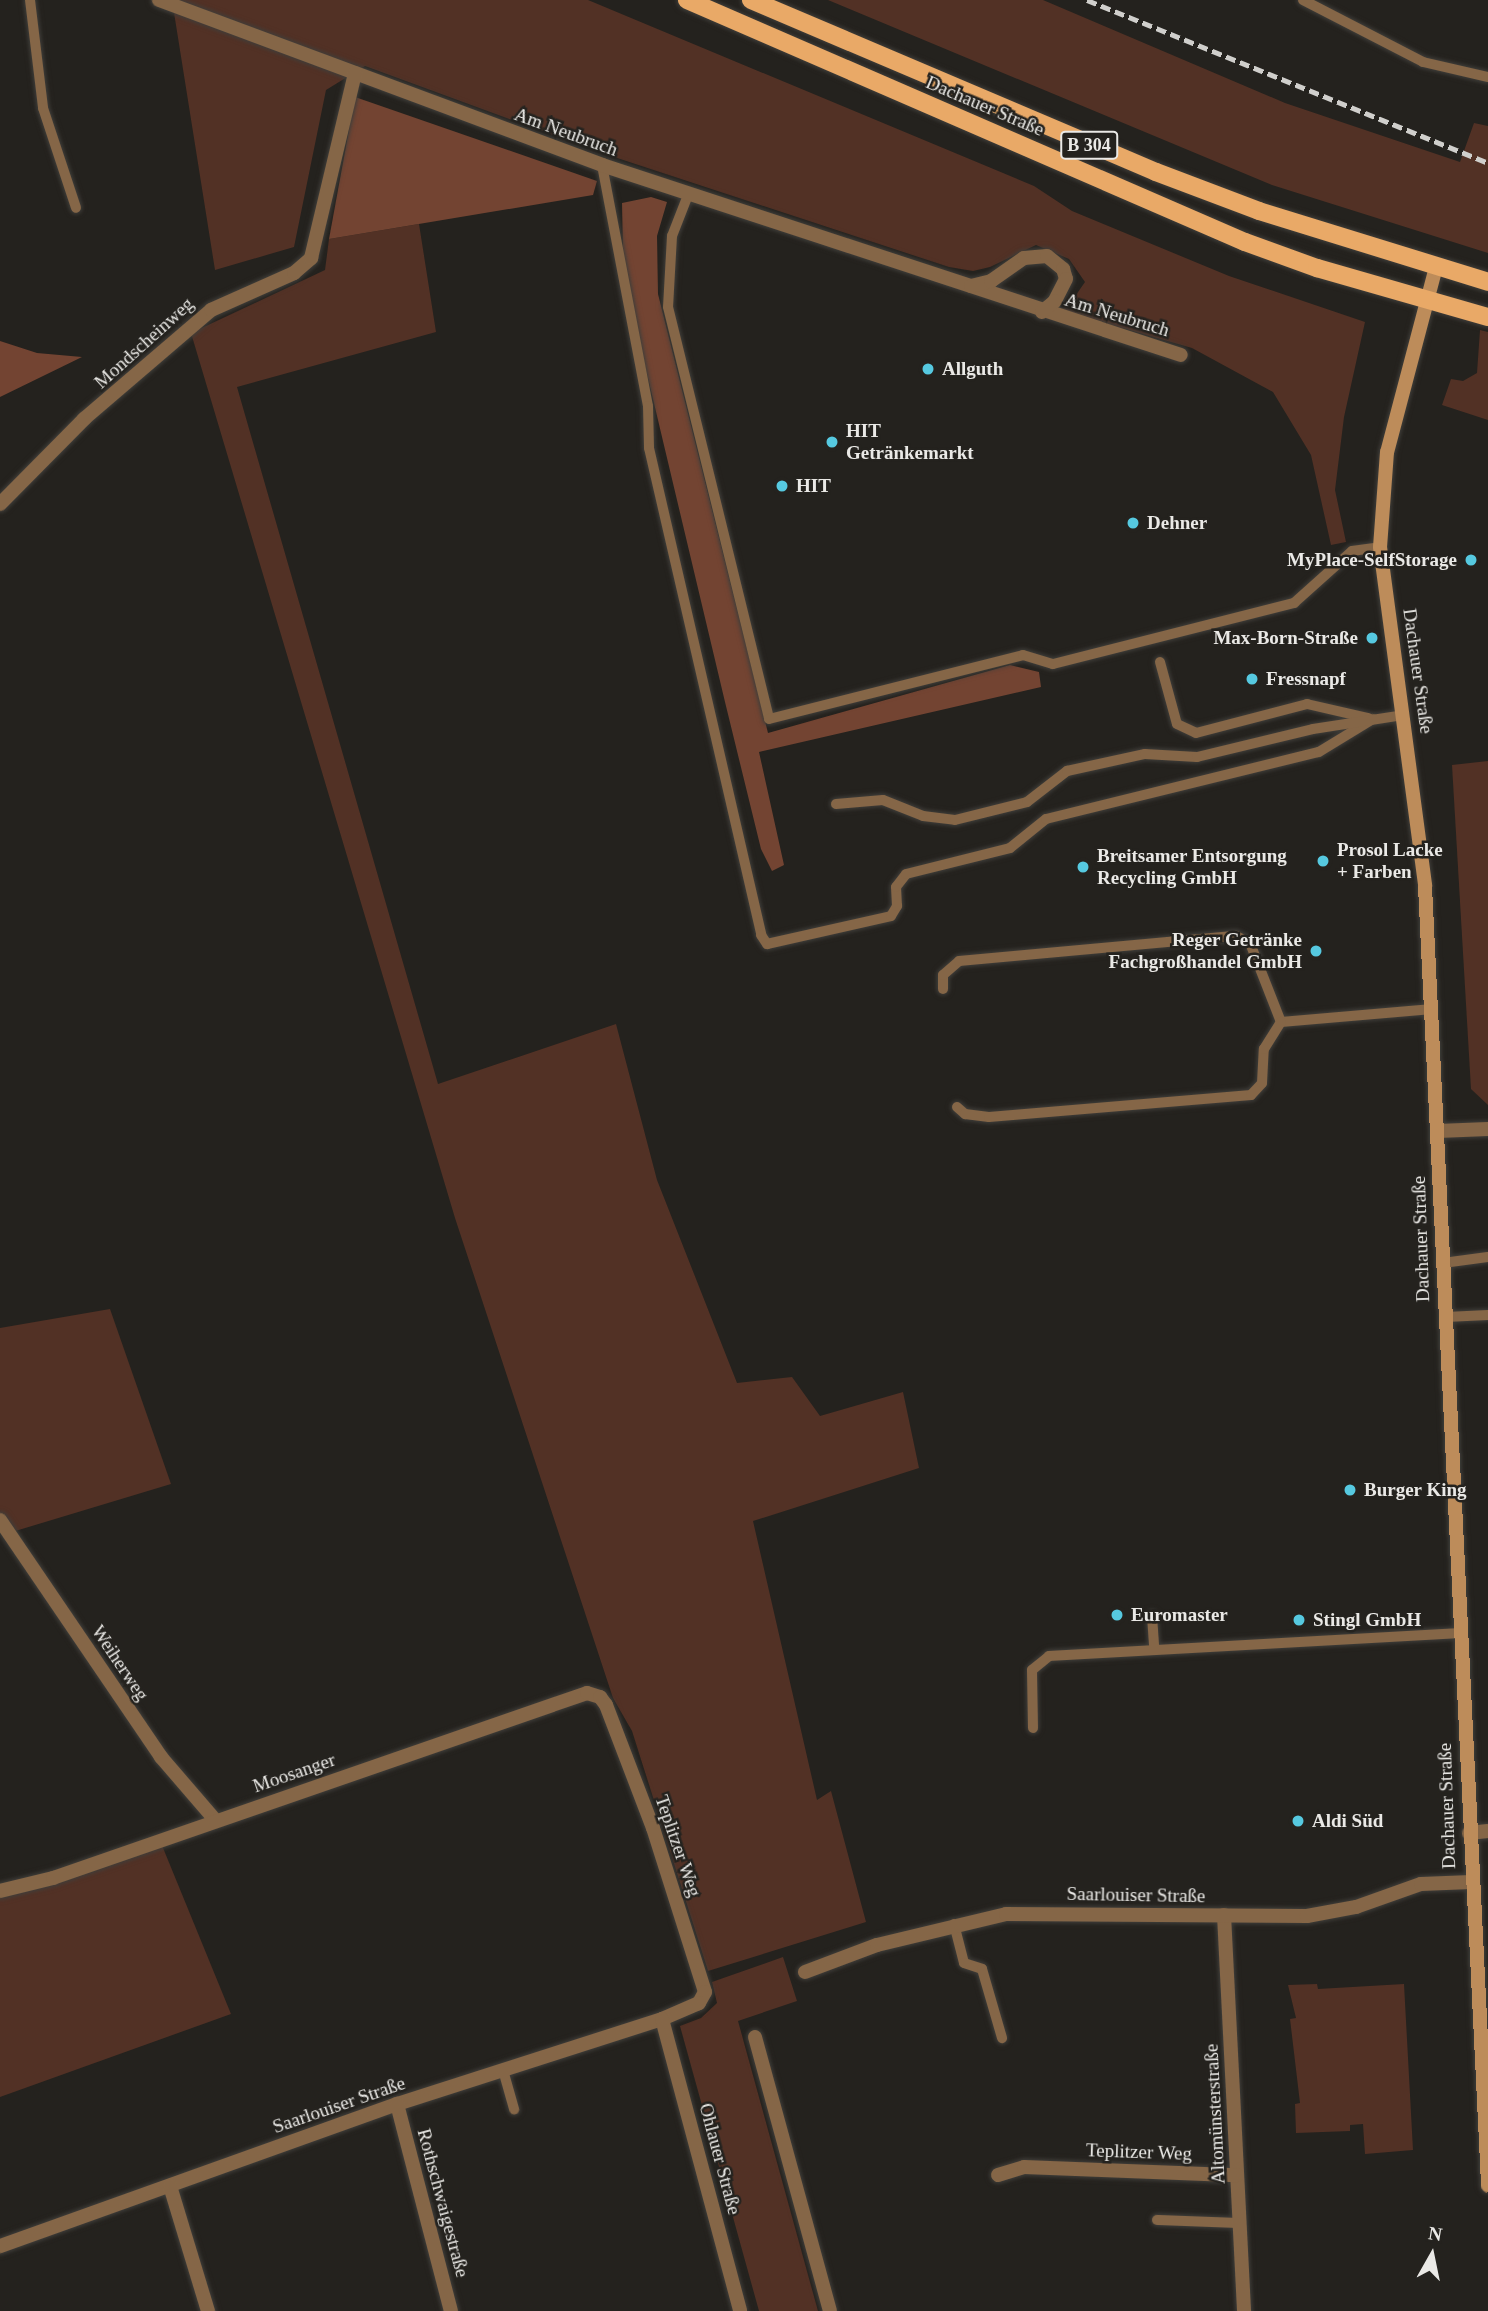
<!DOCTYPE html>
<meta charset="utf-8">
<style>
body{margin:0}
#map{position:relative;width:1488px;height:2311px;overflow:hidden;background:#24221e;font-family:Georgia,serif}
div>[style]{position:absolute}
.green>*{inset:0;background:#523125}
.forest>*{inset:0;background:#734432}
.roads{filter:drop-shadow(0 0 2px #403e3a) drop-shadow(0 0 2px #403e3a)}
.lane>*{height:10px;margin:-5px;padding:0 5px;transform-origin:5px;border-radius:5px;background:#856647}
.street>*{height:14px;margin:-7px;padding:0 7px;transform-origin:7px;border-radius:7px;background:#856647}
.secondary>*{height:14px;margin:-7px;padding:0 7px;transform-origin:7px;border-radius:7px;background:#bd8c5a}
.primary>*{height:18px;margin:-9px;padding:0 9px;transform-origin:9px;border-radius:9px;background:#e9a967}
.rail>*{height:5px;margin-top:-2.5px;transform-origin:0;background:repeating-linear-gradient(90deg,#d0cfcc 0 10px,transparent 0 15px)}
.dots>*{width:19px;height:19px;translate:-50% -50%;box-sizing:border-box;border:4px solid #24221e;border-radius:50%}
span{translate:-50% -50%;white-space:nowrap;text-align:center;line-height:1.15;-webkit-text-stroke:5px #24221e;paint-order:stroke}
.shield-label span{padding:2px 5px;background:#24221e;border:2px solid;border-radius:5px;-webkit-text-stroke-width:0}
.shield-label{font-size:18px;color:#eae9e6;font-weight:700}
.street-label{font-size:19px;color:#eae9e6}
.poi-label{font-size:19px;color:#eae9e6;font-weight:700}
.left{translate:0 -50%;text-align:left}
.right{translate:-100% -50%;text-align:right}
.north{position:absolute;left:1397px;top:2220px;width:70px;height:70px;-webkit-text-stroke:5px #24221e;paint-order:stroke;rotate:9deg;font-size:19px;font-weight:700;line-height:28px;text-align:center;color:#eae9e6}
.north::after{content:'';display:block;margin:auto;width:24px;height:32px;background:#eae9e6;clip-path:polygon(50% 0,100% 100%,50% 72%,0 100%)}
</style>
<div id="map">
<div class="green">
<div style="clip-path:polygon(172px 0,588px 0,1034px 186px,1072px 211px,1229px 276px,1365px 322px,1344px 417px,1335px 490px,1346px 542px,1331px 545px,1311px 455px,1273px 392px,1192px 348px,1059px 310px,1069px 305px,1085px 282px,1069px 259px,1036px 245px,990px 267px,973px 271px,949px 267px,605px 154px,365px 66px,326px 90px,294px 247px,215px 270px)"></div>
<div style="clip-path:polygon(828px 0,1043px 0,1285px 103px,1460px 162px,1474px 123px,1488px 126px,1488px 253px,1272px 185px)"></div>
<div style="clip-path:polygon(419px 224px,436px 332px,237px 387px,438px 1084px,616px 1024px,657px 1180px,737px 1383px,792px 1377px,820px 1416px,903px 1392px,919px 1468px,753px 1521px,817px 1800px,831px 1791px,866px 1922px,708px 1971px,632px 1731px,613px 1698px,455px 1218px,191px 333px,325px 270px,329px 239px)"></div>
<div style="clip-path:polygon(1480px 330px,1488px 332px,1488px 420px,1442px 405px,1451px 379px,1463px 381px,1477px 373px)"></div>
<div style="clip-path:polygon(1488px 761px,1488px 1105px,1471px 1089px,1452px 765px)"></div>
<div style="clip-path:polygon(110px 1309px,171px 1484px,12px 1532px,0 1515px,0 1328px)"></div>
<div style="clip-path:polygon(161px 1843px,231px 2014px,0 2097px,0 1893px)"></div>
<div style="clip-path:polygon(783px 1957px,797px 2001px,738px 2021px,818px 2311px,759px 2311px,680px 2026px,701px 2018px,717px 2003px,712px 1982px)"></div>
<div style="clip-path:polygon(1317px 1984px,1318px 1989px,1404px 1984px,1413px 2150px,1365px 2154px,1363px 2124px,1350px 2125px,1350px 2131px,1296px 2133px,1295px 2104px,1300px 2103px,1290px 2019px,1296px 2018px,1288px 1985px)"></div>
</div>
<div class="forest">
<div style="clip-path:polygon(355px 97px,597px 181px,593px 195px,329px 239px)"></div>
<div style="clip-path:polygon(651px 197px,667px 202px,657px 236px,658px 294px,768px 733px,1010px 665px,1039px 672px,1041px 687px,759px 752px,784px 865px,772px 871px,761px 849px,725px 702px,643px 357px,623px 253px,622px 203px)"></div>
<div style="clip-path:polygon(0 341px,37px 353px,82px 357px,0 397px)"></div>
</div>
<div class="roads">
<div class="lane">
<div style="left:30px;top:0;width:109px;rotate:83.1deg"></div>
<div style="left:43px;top:108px;width:105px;rotate:71.7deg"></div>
<div style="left:1303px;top:0;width:135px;rotate:27.3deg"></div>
<div style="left:1423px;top:62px;width:67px;rotate:13deg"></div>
<div style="left:602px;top:165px;width:245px;rotate:79.2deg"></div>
<div style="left:648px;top:406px;width:42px;rotate:88.6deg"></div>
<div style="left:649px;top:448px;width:500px;rotate:77deg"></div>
<div style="left:761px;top:935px;width:11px;rotate:56deg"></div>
<div style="left:767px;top:944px;width:127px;rotate:-12.7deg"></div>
<div style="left:891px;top:916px;width:12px;rotate:-59deg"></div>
<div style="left:897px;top:906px;width:19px;rotate:-93deg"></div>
<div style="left:896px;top:887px;width:16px;rotate:-52deg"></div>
<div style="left:906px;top:874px;width:107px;rotate:-14deg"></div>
<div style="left:1010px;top:848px;width:46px;rotate:-38.9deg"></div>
<div style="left:1046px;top:819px;width:281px;rotate:-13.8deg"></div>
<div style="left:1319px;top:752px;width:63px;rotate:-31.4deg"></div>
<div style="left:688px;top:195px;width:44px;rotate:111.3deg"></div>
<div style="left:672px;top:236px;width:71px;rotate:93.2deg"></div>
<div style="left:668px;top:307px;width:424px;rotate:76.2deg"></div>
<div style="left:769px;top:719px;width:262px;rotate:-14.1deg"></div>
<div style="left:1023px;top:655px;width:31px;rotate:17deg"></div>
<div style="left:1053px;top:664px;width:249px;rotate:-14.2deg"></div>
<div style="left:1294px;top:603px;width:78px;rotate:-41.9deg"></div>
<div style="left:1352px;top:551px;width:28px;rotate:-8deg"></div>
<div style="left:1160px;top:662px;width:64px;rotate:74.7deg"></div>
<div style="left:1177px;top:724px;width:21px;rotate:25deg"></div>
<div style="left:1196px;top:733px;width:115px;rotate:-14.6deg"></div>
<div style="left:1307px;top:704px;width:63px;rotate:12.9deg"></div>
<div style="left:836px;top:804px;width:47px;rotate:-4.9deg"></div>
<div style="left:883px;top:800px;width:43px;rotate:21.8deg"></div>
<div style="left:923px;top:816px;width:32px;rotate:7deg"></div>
<div style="left:955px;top:820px;width:74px;rotate:-14deg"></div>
<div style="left:1027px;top:802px;width:51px;rotate:-37.8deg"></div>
<div style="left:1067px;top:771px;width:80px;rotate:-12.3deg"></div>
<div style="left:1145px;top:754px;width:52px;rotate:3.3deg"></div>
<div style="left:1197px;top:757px;width:119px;rotate:-13.6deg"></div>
<div style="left:1313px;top:729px;width:91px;rotate:-8.8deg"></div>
<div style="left:943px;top:989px;width:14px;rotate:-90deg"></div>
<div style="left:943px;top:975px;width:21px;rotate:-41deg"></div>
<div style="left:959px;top:961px;width:278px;rotate:-5.2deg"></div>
<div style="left:1236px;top:936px;width:16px;rotate:27deg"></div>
<div style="left:1250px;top:943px;width:85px;rotate:68.6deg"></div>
<div style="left:1281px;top:1022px;width:152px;rotate:-4.9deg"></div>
<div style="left:957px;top:1107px;width:11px;rotate:41deg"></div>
<div style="left:965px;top:1114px;width:24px;rotate:7deg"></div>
<div style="left:989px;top:1117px;width:263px;rotate:-4.8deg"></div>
<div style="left:1251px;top:1095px;width:16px;rotate:-47deg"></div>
<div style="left:1262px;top:1083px;width:34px;rotate:-87deg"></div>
<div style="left:1264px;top:1049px;width:32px;rotate:-58deg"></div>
<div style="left:1443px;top:1263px;width:45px;rotate:-7.6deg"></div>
<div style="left:1446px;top:1317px;width:42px;rotate:-2.7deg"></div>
<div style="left:1152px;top:1616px;width:32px;rotate:86deg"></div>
<div style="left:1033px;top:1728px;width:58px;rotate:-91deg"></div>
<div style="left:1032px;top:1670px;width:22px;rotate:-39deg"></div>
<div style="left:1049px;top:1656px;width:412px;rotate:-3.2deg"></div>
<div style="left:954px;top:1924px;width:40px;rotate:75.6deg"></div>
<div style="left:964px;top:1963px;width:19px;rotate:18deg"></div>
<div style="left:982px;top:1969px;width:72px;rotate:73.8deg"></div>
<div style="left:503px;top:2070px;width:41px;rotate:74.2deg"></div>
<div style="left:1157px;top:2220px;width:83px;rotate:2.1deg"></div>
</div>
<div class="street">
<div style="left:159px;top:0;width:473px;rotate:20.4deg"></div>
<div style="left:602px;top:165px;width:609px;rotate:18.17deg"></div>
<div style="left:971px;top:286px;width:21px;rotate:-14deg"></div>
<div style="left:991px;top:281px;width:40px;rotate:-34.9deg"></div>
<div style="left:1024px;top:258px;width:23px;rotate:-5deg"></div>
<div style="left:1047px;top:256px;width:21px;rotate:39deg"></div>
<div style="left:1063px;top:269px;width:10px;rotate:73deg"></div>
<div style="left:1066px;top:279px;width:25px;rotate:117deg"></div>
<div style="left:1055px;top:301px;width:17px;rotate:140deg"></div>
<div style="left:0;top:504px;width:120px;rotate:-45.3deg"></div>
<div style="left:84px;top:419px;width:167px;rotate:-40.6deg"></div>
<div style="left:211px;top:310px;width:91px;rotate:-24deg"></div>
<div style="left:294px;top:273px;width:23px;rotate:-41deg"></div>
<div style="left:311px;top:258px;width:190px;rotate:-76.6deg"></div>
<div style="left:1438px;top:1131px;width:50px;rotate:-2.3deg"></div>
<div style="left:0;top:1520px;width:287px;rotate:55.8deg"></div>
<div style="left:161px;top:1757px;width:84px;rotate:49.3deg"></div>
<div style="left:1469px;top:1833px;width:19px;rotate:-6deg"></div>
<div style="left:0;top:1891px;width:55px;rotate:-13.8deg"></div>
<div style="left:53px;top:1878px;width:565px;rotate:-19.11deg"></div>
<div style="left:587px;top:1693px;width:14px;rotate:17deg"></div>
<div style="left:600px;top:1697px;width:10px;rotate:53deg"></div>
<div style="left:606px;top:1705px;width:132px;rotate:69.1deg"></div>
<div style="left:653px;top:1828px;width:172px;rotate:72.4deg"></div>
<div style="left:705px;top:1992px;width:13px;rotate:119deg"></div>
<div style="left:699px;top:2003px;width:40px;rotate:156.6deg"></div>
<div style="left:662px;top:2019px;width:278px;rotate:162.2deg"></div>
<div style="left:397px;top:2104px;width:422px;rotate:160.3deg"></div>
<div style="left:1224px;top:1915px;width:397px;rotate:87.1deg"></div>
<div style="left:805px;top:1972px;width:77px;rotate:-20.6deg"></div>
<div style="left:877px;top:1945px;width:133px;rotate:-13.5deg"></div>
<div style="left:1006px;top:1914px;width:301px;rotate:0.4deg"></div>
<div style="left:1307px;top:1916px;width:50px;rotate:-10.4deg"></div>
<div style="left:1356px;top:1907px;width:69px;rotate:-19.5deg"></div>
<div style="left:1421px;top:1884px;width:50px;rotate:-2.3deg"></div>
<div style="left:662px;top:2019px;width:302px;rotate:75deg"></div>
<div style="left:755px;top:2037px;width:284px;rotate:74.7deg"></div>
<div style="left:397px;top:2104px;width:214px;rotate:75.4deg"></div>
<div style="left:998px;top:2175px;width:27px;rotate:-17deg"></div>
<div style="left:1024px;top:2167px;width:213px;rotate:2.2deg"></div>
<div style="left:170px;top:2186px;width:131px;rotate:73.1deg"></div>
</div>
<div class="secondary">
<div style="left:1436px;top:267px;width:191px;rotate:104.8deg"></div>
<div style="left:1387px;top:452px;width:95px;rotate:94.2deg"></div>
<div style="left:1380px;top:547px;width:342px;rotate:82.4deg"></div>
<div style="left:1425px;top:886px;width:1301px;rotate:87.22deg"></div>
</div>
<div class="primary">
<div style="left:687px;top:0;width:608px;rotate:23.45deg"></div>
<div style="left:1245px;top:242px;width:77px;rotate:19.9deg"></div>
<div style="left:1317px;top:268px;width:178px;rotate:16deg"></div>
<div style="left:751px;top:0;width:440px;rotate:23deg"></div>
<div style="left:1156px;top:172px;width:110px;rotate:20.7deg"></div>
<div style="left:1259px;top:211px;width:240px;rotate:17.2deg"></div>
</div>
</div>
<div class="rail">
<div style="left:1087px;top:0;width:433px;rotate:22.1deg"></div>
</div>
<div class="dots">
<div style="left:928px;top:369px;background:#56c9e0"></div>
<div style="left:832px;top:442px;background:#56c9e0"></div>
<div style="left:782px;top:486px;background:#56c9e0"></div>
<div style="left:1133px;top:523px;background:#56c9e0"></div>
<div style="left:1471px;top:560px;background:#56c9e0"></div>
<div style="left:1372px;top:638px;background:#56c9e0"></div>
<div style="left:1252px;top:679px;background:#56c9e0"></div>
<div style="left:1323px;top:861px;background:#56c9e0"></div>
<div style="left:1083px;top:867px;background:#56c9e0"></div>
<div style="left:1316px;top:951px;background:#56c9e0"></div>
<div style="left:1350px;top:1490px;background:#56c9e0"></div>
<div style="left:1117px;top:1615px;background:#56c9e0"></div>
<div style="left:1299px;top:1620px;background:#56c9e0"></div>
<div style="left:1298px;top:1821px;background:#56c9e0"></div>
</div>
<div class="shield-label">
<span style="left:1089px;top:145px">B 304</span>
</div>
<div class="street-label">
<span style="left:985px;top:106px;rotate:23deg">Dachauer Straße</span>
<span style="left:566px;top:132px;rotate:20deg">Am Neubruch</span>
<span style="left:1117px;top:315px;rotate:17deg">Am Neubruch</span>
<span style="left:144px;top:343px;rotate:-42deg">Mondscheinweg</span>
<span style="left:1418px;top:671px;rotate:82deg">Dachauer Straße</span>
<span style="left:1421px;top:1239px;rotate:-92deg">Dachauer Straße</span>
<span style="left:120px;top:1663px;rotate:56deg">Weiherweg</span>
<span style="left:294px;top:1773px;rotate:-19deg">Moosanger</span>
<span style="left:1447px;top:1806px;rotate:-92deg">Dachauer Straße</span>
<span style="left:678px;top:1846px;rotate:71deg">Teplitzer Weg</span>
<span style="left:1136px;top:1895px;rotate:1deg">Saarlouiser Straße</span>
<span style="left:339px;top:2105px;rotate:-19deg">Saarlouiser Straße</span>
<span style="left:1215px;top:2114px;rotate:-93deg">Altomünsterstraße</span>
<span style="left:1139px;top:2152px;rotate:2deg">Teplitzer Weg</span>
<span style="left:720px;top:2159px;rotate:75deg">Ohlauer Straße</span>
<span style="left:443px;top:2203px;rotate:75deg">Rothschwaigestraße</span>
</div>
<div class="poi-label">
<span class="left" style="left:942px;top:369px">Allguth</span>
<span class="left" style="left:846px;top:442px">HIT<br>Getränkemarkt</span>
<span class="left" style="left:796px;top:486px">HIT</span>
<span class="left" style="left:1147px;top:523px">Dehner</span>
<span class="right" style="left:1457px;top:560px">MyPlace-SelfStorage</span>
<span class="right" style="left:1358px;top:638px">Max-Born-Straße</span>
<span class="left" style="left:1266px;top:679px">Fressnapf</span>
<span class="left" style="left:1337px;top:861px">Prosol Lacke<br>+ Farben</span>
<span class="left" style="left:1097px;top:867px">Breitsamer Entsorgung<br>Recycling GmbH</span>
<span class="right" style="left:1302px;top:951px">Reger Getränke<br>Fachgroßhandel GmbH</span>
<span class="left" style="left:1364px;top:1490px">Burger King</span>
<span class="left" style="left:1131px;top:1615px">Euromaster</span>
<span class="left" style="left:1313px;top:1620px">Stingl GmbH</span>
<span class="left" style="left:1312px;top:1821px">Aldi Süd</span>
</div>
<div class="north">N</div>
</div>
